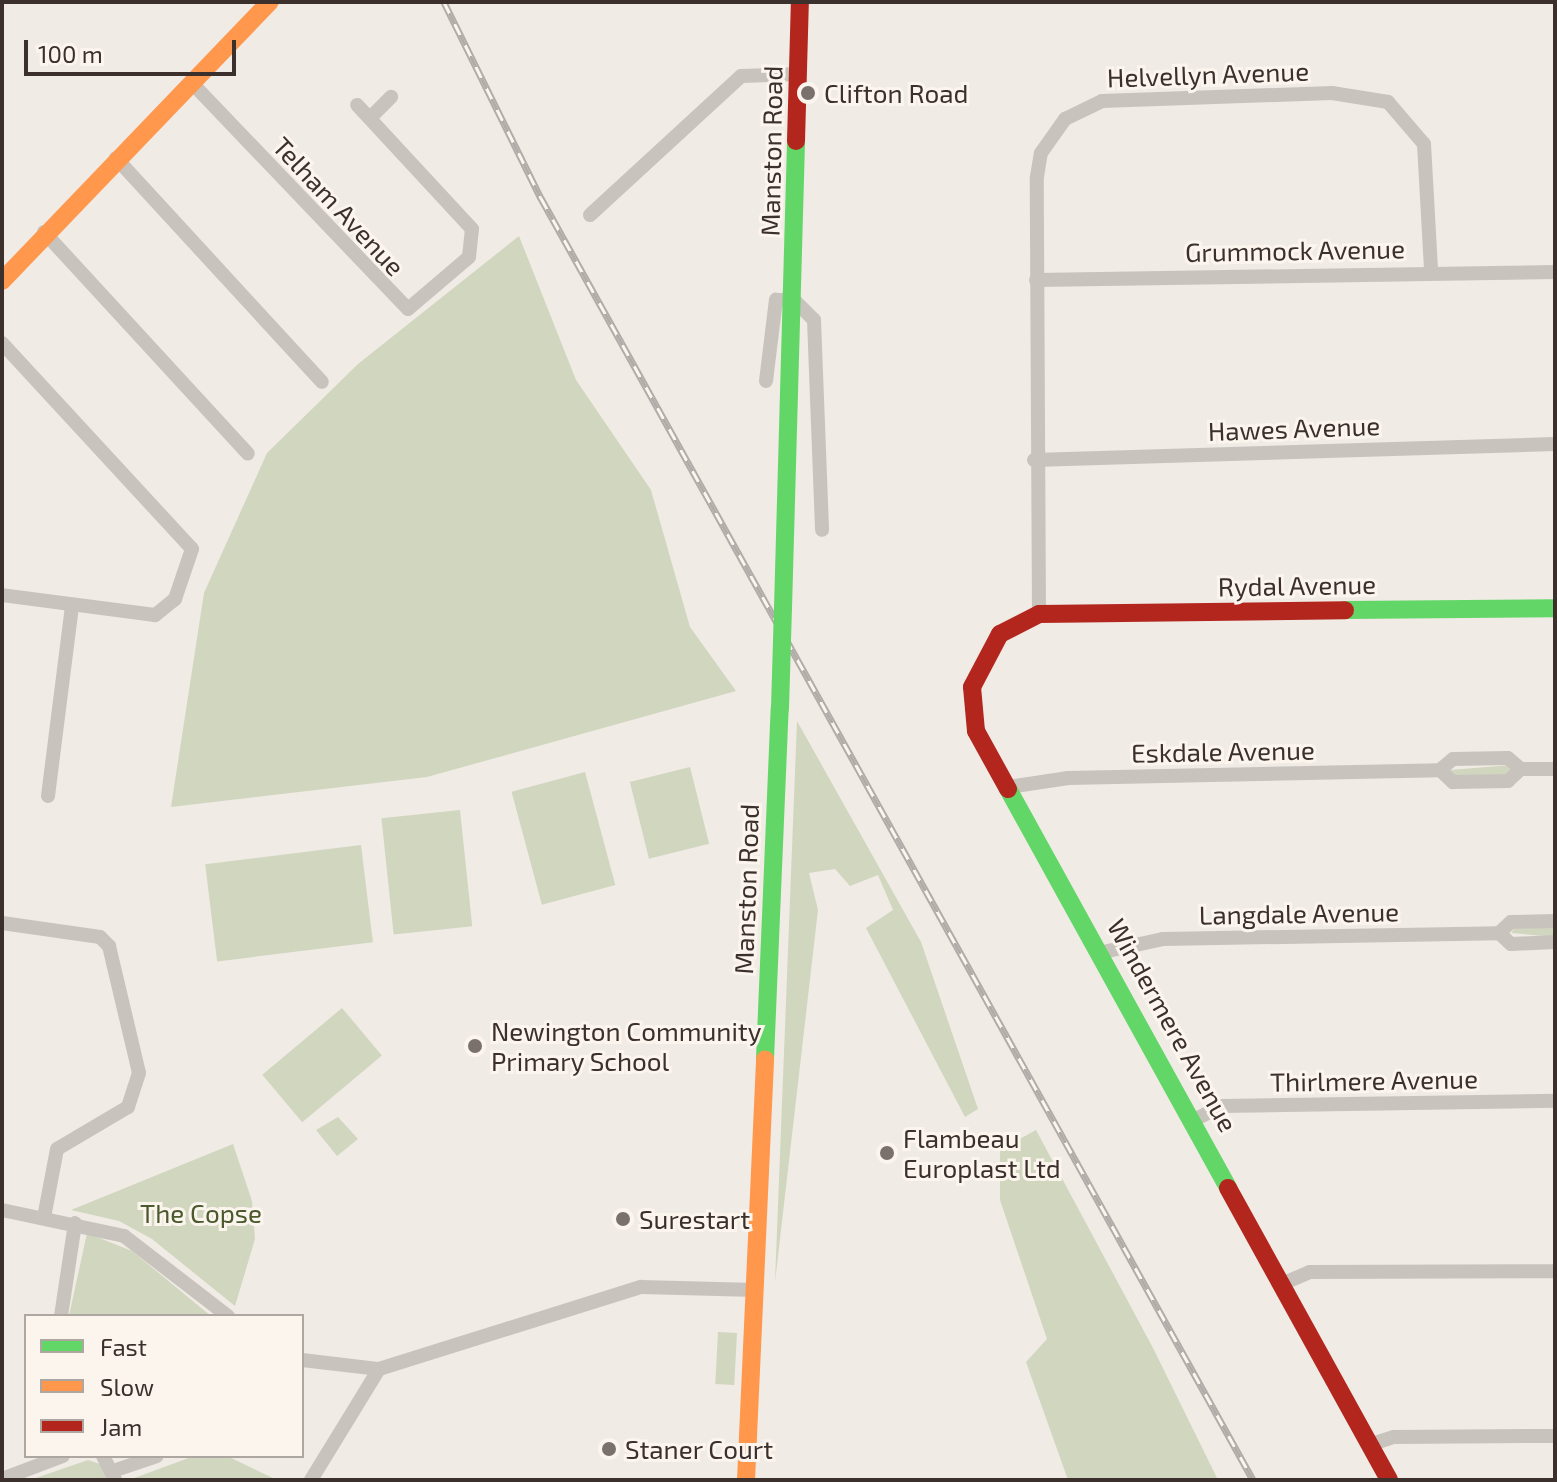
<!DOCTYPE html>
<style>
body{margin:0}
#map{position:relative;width:1557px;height:1482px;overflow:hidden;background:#f0ebe5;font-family:"Exo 2",sans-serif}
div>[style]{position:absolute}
.green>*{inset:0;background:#d1d6bf;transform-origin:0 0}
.street>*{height:14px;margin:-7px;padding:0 7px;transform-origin:7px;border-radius:7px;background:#c9c3be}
.fast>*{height:18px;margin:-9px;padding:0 9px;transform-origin:9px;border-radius:9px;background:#63d668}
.slow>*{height:18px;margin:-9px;padding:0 9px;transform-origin:9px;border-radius:9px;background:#ff974d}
.jam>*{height:18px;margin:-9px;padding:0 9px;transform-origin:9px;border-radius:9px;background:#b3261e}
.rail>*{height:7px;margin-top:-3.5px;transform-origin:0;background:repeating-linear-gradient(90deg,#fbf5ee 0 12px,#b1aca8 0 24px);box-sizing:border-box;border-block:2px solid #b1aca8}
.fast-bridge>*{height:18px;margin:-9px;padding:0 9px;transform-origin:9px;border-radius:9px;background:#63d668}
.dots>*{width:22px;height:22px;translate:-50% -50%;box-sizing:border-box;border:4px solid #fbf5ee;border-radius:50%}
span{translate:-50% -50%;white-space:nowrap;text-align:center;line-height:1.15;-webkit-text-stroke:6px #fbf5ee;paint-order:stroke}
.street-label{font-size:26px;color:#3b302b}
.poi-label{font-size:26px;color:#3b302b}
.left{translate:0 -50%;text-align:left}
.park-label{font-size:26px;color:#4a5a2e}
.frame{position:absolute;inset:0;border:4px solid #3b302b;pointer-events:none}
.legend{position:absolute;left:24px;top:1314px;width:280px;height:144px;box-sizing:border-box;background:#fbf5ee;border:2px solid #aea6a0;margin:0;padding:10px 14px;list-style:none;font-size:24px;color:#3b302b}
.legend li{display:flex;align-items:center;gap:16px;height:40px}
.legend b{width:40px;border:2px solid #aea6a0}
.scale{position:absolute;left:24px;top:40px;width:212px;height:36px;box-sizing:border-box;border:4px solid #3b302b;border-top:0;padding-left:10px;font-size:24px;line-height:28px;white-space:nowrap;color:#3b302b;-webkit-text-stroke:6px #fbf5ee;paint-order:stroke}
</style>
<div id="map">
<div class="green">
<div style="clip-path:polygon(519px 236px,576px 380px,651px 490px,690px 627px,736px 691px,427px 777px,171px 807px,204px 593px,267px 453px,358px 364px)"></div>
<div style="clip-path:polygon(797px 721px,921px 942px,978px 1109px,965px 1117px,866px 928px,893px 910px,878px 875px,850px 886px,835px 869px,809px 873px,818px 910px,775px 1282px)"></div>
<div style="clip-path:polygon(1512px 765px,1511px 775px,1454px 777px,1450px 770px)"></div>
<div style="left:690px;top:767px;width:79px;height:62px;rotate:76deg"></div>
<div style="left:585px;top:772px;width:117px;height:76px;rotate:75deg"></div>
<div style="left:460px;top:810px;width:117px;height:79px;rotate:84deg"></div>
<div style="left:361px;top:845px;width:98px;height:157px;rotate:83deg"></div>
<div style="clip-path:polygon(1555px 927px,1555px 937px,1511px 933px,1514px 929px)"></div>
<div style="left:342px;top:1008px;width:62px;height:104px;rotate:50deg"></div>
<div style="clip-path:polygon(338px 1117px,358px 1139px,337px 1156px,316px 1130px)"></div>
<div style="clip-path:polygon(1036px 1130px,1153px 1348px,1218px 1480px,1068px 1480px,1026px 1362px,1047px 1339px,1000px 1200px,1000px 1150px)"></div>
<div style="clip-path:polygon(233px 1144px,252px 1201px,255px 1239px,235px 1306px,152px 1239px,119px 1221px,71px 1210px)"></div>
<div style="clip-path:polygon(87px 1233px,132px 1251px,211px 1316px,69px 1316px)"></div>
<div style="left:718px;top:1332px;width:19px;height:52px;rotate:3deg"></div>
<div style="clip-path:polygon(194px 1456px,227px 1456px,277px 1480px,129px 1480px)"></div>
<div style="clip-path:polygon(88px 1460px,103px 1465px,110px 1480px,30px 1480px)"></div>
</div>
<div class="street">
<div style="left:191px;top:82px;width:314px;rotate:46.3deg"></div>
<div style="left:408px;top:309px;width:80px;rotate:-40.4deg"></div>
<div style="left:469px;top:257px;width:28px;rotate:-84deg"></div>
<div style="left:472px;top:229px;width:169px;rotate:-132.8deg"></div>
<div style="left:370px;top:118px;width:30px;rotate:-45deg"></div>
<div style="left:116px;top:158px;width:304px;rotate:47.4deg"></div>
<div style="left:590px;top:215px;width:205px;rotate:-42.6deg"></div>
<div style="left:741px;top:76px;width:58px;rotate:-2deg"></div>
<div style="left:44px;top:232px;width:301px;rotate:47.4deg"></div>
<div style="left:1036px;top:280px;width:519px;rotate:-0.88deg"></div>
<div style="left:2px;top:343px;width:280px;rotate:47.3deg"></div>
<div style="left:192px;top:549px;width:53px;rotate:108.8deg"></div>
<div style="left:175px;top:599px;width:26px;rotate:141deg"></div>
<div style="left:155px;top:615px;width:154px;rotate:-172.6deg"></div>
<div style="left:766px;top:381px;width:82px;rotate:-83deg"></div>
<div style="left:776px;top:300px;width:18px"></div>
<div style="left:794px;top:300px;width:28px;rotate:45deg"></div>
<div style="left:814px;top:320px;width:210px;rotate:87.8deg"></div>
<div style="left:1034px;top:460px;width:521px;rotate:-1.76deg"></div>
<div style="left:1039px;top:614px;width:437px;rotate:-90.3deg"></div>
<div style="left:1037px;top:177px;width:24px;rotate:-81deg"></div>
<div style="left:1041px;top:153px;width:42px;rotate:-54.8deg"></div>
<div style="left:1065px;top:119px;width:41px;rotate:-25.9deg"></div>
<div style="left:1102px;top:101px;width:230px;rotate:-2deg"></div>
<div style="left:1332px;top:93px;width:57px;rotate:9.1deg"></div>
<div style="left:1388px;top:102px;width:55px;rotate:49.4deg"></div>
<div style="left:1424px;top:144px;width:127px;rotate:86.8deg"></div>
<div style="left:1521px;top:769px;width:17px;rotate:-140deg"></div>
<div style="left:1508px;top:758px;width:55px;rotate:179deg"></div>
<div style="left:1453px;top:759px;width:17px;rotate:140deg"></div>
<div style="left:1440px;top:770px;width:18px;rotate:43deg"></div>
<div style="left:1453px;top:782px;width:55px;rotate:-1deg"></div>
<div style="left:1508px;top:781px;width:18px;rotate:-43deg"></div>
<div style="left:1521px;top:769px;width:34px"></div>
<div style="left:1008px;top:787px;width:61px;rotate:-8.5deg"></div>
<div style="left:1068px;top:778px;width:372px;rotate:-1.2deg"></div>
<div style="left:48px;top:796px;width:191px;rotate:-82.8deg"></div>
<div style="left:2px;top:923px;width:99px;rotate:8.1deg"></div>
<div style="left:100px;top:937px;width:13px;rotate:45deg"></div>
<div style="left:109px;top:946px;width:130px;rotate:76.7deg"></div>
<div style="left:139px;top:1073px;width:36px;rotate:108deg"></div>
<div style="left:128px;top:1107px;width:82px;rotate:149.4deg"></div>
<div style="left:57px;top:1149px;width:70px;rotate:100.7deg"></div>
<div style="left:1499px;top:933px;width:16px;rotate:43deg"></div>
<div style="left:1511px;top:944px;width:44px;rotate:-2.6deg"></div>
<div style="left:1103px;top:952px;width:61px;rotate:-12.2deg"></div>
<div style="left:1163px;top:939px;width:336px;rotate:-1deg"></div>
<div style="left:1499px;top:933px;width:16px;rotate:-43deg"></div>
<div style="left:1511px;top:922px;width:44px;rotate:-1.3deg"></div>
<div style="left:1196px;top:1119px;width:28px;rotate:-27deg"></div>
<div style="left:1221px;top:1106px;width:334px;rotate:-0.9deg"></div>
<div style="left:2px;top:1210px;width:125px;rotate:12deg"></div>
<div style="left:124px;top:1236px;width:131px;rotate:37.6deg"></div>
<div style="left:1284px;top:1283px;width:28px;rotate:-23deg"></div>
<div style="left:1310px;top:1272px;width:245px;rotate:-0.2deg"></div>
<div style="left:61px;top:1316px;width:94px;rotate:-81.4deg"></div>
<div style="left:302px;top:1360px;width:78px;rotate:6.7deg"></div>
<div style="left:379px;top:1369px;width:275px;rotate:-17.4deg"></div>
<div style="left:641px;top:1287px;width:115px;rotate:1.5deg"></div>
<div style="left:1372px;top:1444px;width:23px;rotate:-18deg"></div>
<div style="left:1394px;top:1437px;width:161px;rotate:-0.4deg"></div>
<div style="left:103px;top:1456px;width:27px;rotate:63deg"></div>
<div style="left:116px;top:1470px;width:43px;rotate:-18.9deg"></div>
<div style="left:2px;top:1479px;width:65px;rotate:-20.7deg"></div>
<div style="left:311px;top:1480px;width:130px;rotate:-58.5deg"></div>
</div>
<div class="fast">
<div style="left:783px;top:608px;width:467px;rotate:-88.4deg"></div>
<div style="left:1345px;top:610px;width:210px;rotate:-0.5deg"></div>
<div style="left:1008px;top:789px;width:456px;rotate:61.1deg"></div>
<div style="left:765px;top:1059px;width:351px;rotate:-87.6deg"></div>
</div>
<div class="slow">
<div style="left:2px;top:281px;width:387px;rotate:-46.2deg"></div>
<div style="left:746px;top:1480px;width:421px;rotate:-87.4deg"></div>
</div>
<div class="jam">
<div style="left:796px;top:141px;width:139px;rotate:-88.4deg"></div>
<div style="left:1008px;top:789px;width:66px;rotate:-118.9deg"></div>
<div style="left:976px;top:731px;width:44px;rotate:-95.2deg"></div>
<div style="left:972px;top:687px;width:60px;rotate:-62.2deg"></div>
<div style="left:1000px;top:634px;width:44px;rotate:-27.1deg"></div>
<div style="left:1039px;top:614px;width:306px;rotate:-0.7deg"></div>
<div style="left:1228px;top:1188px;width:333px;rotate:61.1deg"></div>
</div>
<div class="rail">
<div style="left:444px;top:2px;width:219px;rotate:63.7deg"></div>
<div style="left:541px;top:198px;width:1466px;rotate:60.95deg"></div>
</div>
<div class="fast-bridge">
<div style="left:780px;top:708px;width:100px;rotate:-88.3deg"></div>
</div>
<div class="dots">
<div style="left:808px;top:93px;background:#7a716c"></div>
<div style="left:475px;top:1046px;background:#7a716c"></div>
<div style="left:887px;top:1153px;background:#7a716c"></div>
<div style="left:623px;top:1219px;background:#7a716c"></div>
<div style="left:609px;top:1449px;background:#7a716c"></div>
</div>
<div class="street-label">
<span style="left:1208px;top:74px;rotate:-2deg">Helvellyn Avenue</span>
<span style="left:771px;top:151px;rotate:-89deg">Manston Road</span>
<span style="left:339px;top:206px;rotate:47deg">Telham Avenue</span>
<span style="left:1295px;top:250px;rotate:-1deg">Grummock Avenue</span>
<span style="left:1294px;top:428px;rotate:-2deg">Hawes Avenue</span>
<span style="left:1297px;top:585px;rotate:-1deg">Rydal Avenue</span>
<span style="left:1223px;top:751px;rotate:-1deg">Eskdale Avenue</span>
<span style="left:746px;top:889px;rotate:-88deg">Manston Road</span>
<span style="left:1299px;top:913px;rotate:-1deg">Langdale Avenue</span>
<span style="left:1173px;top:1025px;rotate:61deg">Windermere Avenue</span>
<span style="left:1374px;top:1080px;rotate:-1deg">Thirlmere Avenue</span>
</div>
<div class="poi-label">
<span class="left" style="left:824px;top:93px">Clifton Road</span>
<span class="left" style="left:491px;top:1046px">Newington Community<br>Primary School</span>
<span class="left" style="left:903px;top:1153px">Flambeau<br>Europlast Ltd</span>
<span class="left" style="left:639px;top:1219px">Surestart</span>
<span class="left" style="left:625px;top:1449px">Staner Court</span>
</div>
<div class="park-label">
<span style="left:201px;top:1213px">The Copse</span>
</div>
<div class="frame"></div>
<ul class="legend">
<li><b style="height:10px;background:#63d668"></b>Fast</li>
<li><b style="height:10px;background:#ff974d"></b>Slow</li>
<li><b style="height:10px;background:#b3261e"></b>Jam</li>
</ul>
<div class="scale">100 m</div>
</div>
